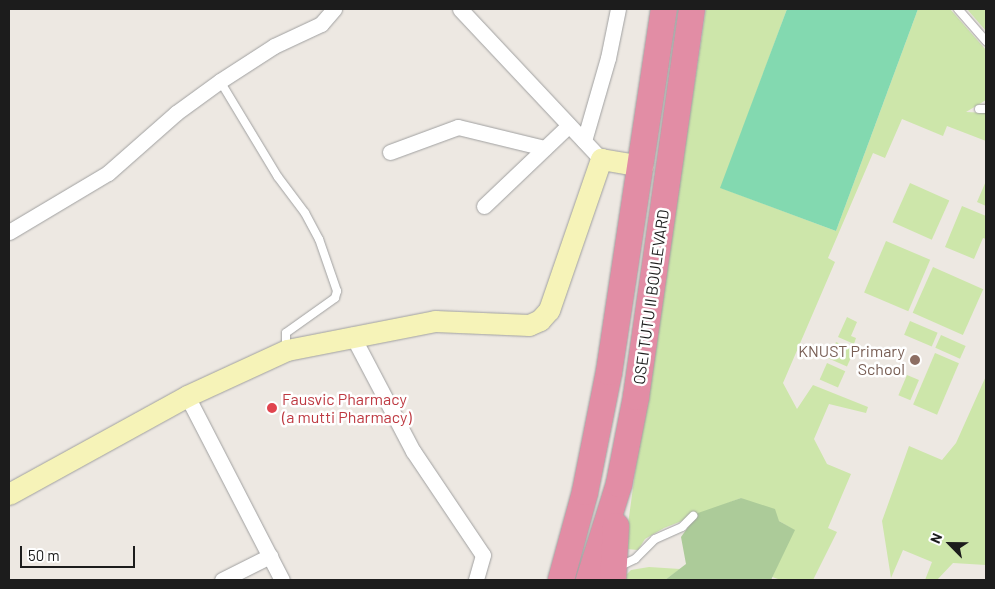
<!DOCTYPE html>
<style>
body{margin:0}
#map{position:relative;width:995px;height:589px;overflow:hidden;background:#ede8e2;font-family:Barlow,sans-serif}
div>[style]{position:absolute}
.grass>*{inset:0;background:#cde6aa;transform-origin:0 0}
.forest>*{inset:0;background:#accb99}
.pitch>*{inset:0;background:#83d9b0}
.roads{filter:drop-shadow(0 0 1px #a0a0a0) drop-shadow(0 0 1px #a0a0a0)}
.lane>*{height:8px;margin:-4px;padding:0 4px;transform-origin:4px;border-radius:4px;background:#fff}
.street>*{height:15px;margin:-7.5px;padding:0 7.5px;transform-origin:7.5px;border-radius:7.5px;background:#fff}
.secondary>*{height:21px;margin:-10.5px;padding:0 10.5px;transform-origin:10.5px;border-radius:10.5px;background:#f6f3b8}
.highway>*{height:26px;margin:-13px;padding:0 13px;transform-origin:13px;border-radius:13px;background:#e28da5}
.dots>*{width:14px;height:14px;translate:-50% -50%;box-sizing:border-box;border:2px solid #fff;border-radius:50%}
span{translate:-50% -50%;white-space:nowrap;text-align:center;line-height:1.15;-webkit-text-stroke:5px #fff;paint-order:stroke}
.street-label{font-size:16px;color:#1c1c1c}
.education-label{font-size:16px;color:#785e54}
.right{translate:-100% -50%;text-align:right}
.health-label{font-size:16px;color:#be3a42}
.left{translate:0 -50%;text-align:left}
.frame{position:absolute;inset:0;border:10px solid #1c1c1c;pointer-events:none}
.north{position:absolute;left:925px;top:519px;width:50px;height:50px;-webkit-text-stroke:4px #fff;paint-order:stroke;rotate:293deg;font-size:14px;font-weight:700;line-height:20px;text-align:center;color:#1c1c1c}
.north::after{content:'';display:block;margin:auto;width:18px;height:22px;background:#1c1c1c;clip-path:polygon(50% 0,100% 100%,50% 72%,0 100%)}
.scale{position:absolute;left:20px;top:546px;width:115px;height:22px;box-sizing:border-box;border:2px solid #1c1c1c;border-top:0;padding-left:6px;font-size:15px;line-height:18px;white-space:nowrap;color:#1c1c1c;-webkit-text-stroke:4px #fff;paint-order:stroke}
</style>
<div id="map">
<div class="grass">
<div style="clip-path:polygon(706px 9px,787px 9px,721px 188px,836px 231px,918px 9px,950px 9px,986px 50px,986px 100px,966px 112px,986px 113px,986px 141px,947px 126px,943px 136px,902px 119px,885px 158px,873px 153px,828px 258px,835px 262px,783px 383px,797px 409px,813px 385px,868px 407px,866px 413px,829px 404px,814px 439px,827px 464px,851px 474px,828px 528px,837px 532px,813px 580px,781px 580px,772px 577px,794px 530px,741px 498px,664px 528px,645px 539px,638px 550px,627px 549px,626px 539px,641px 429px)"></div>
<div style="clip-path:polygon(967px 9px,986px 9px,986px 31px)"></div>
<div style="clip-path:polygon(986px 181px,986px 206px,977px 202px)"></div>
<div style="left:910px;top:183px;width:43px;height:43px;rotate:24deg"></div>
<div style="clip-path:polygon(962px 206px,986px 216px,986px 239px,983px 238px,974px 259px,945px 247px)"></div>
<div style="left:886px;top:241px;width:48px;height:56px;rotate:23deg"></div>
<div style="left:933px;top:267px;width:55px;height:50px;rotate:24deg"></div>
<div style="clip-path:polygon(847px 317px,857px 322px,851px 336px,856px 338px,854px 344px,838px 337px)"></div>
<div style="left:910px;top:321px;width:30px;height:15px;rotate:23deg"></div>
<div style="left:941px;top:335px;width:27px;height:14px;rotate:24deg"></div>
<div style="left:836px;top:342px;width:20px;height:18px;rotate:24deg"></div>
<div style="left:935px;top:353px;width:26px;height:56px;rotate:23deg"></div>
<div style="left:827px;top:363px;width:20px;height:18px;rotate:24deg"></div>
<div style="left:907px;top:375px;width:13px;height:22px;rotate:23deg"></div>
<div style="clip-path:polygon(986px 376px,986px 565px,953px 563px,937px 580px,925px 580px,932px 562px,903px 550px,891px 578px,882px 521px,909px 446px,942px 460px,956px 443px)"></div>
<div style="clip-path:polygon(649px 567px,680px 569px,665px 580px,621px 580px,631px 570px)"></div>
</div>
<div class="forest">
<div style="clip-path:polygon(741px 498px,775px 509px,779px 521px,795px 530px,771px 580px,665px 580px,686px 564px,681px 537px,698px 513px)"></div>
</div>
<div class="pitch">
<div style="clip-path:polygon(787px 9px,918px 9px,836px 231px,720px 188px)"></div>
</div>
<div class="roads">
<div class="lane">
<div style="left:958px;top:9px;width:43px;rotate:48.8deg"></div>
<div style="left:220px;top:81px;width:112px;rotate:58.9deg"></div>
<div style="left:278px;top:177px;width:45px;rotate:53.1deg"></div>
<div style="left:305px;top:213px;width:30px;rotate:62deg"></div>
<div style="left:319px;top:239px;width:55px;rotate:70.9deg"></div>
<div style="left:337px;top:291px;width:7px;rotate:106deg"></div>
<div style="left:335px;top:298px;width:60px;rotate:144.5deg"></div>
<div style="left:286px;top:333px;width:15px;rotate:90deg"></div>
<div style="left:979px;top:109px;width:7px"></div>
<div style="left:618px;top:567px;width:19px;rotate:-25deg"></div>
<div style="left:635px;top:559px;width:28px;rotate:-45deg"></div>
<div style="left:655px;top:539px;width:30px;rotate:-24deg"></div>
<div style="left:682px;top:527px;width:16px;rotate:-45deg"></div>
</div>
<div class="street">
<div style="left:460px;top:9px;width:206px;rotate:46.8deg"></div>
<div style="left:584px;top:141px;width:86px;rotate:-73.9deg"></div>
<div style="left:608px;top:58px;width:50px;rotate:-78.5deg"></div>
<div style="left:390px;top:152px;width:72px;rotate:-20.2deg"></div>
<div style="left:458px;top:127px;width:89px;rotate:13.6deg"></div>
<div style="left:484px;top:206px;width:117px;rotate:-43.6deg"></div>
<div style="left:9px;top:232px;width:115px;rotate:-30.8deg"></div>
<div style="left:108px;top:173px;width:91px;rotate:-41.4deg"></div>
<div style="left:176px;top:113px;width:54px;rotate:-36deg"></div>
<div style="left:220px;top:81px;width:64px;rotate:-32.9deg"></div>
<div style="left:274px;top:46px;width:52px;rotate:-25.1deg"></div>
<div style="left:321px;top:24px;width:20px;rotate:-49deg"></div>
<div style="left:352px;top:335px;width:131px;rotate:62.3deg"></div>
<div style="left:413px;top:451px;width:125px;rotate:56.1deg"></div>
<div style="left:483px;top:555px;width:26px;rotate:106deg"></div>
<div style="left:187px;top:396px;width:207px;rotate:62.7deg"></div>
<div style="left:222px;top:580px;width:54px;rotate:-26.6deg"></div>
</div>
<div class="secondary">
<div style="left:9px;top:494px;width:203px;rotate:-28.8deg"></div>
<div style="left:187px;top:396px;width:110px;rotate:-24.7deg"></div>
<div style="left:287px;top:350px;width:151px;rotate:-11.1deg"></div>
<div style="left:435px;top:321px;width:94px;rotate:2.4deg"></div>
<div style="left:529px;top:325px;width:12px;rotate:-24deg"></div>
<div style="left:540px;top:320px;width:13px;rotate:-48deg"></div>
<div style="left:549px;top:310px;width:160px;rotate:-71deg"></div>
<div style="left:601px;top:159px;width:42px;rotate:9.7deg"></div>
</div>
<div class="highway">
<div style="left:561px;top:580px;width:91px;rotate:-74.7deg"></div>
<div style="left:585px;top:492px;width:122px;rotate:-78.7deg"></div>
<div style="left:609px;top:372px;width:367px;rotate:-81.4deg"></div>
<div style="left:589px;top:580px;width:101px;rotate:-72.6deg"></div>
<div style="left:619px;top:484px;width:89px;rotate:-78.9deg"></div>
<div style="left:636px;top:397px;width:392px;rotate:-81.8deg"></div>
<div style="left:613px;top:580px;width:54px;rotate:-86.8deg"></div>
</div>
</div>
<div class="dots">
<div style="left:915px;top:360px;background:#8d6e63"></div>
<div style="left:272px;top:408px;background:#e0444e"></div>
</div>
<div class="street-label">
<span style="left:651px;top:297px;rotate:-82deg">OSEI TUTU II BOULEVARD</span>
</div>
<div class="education-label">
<span class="right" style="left:905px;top:360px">KNUST Primary<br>School</span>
</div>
<div class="health-label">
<span class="left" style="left:282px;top:408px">Fausvic Pharmacy<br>(a mutti Pharmacy)</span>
</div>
<div class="frame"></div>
<div class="north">N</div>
<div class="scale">50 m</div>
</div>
